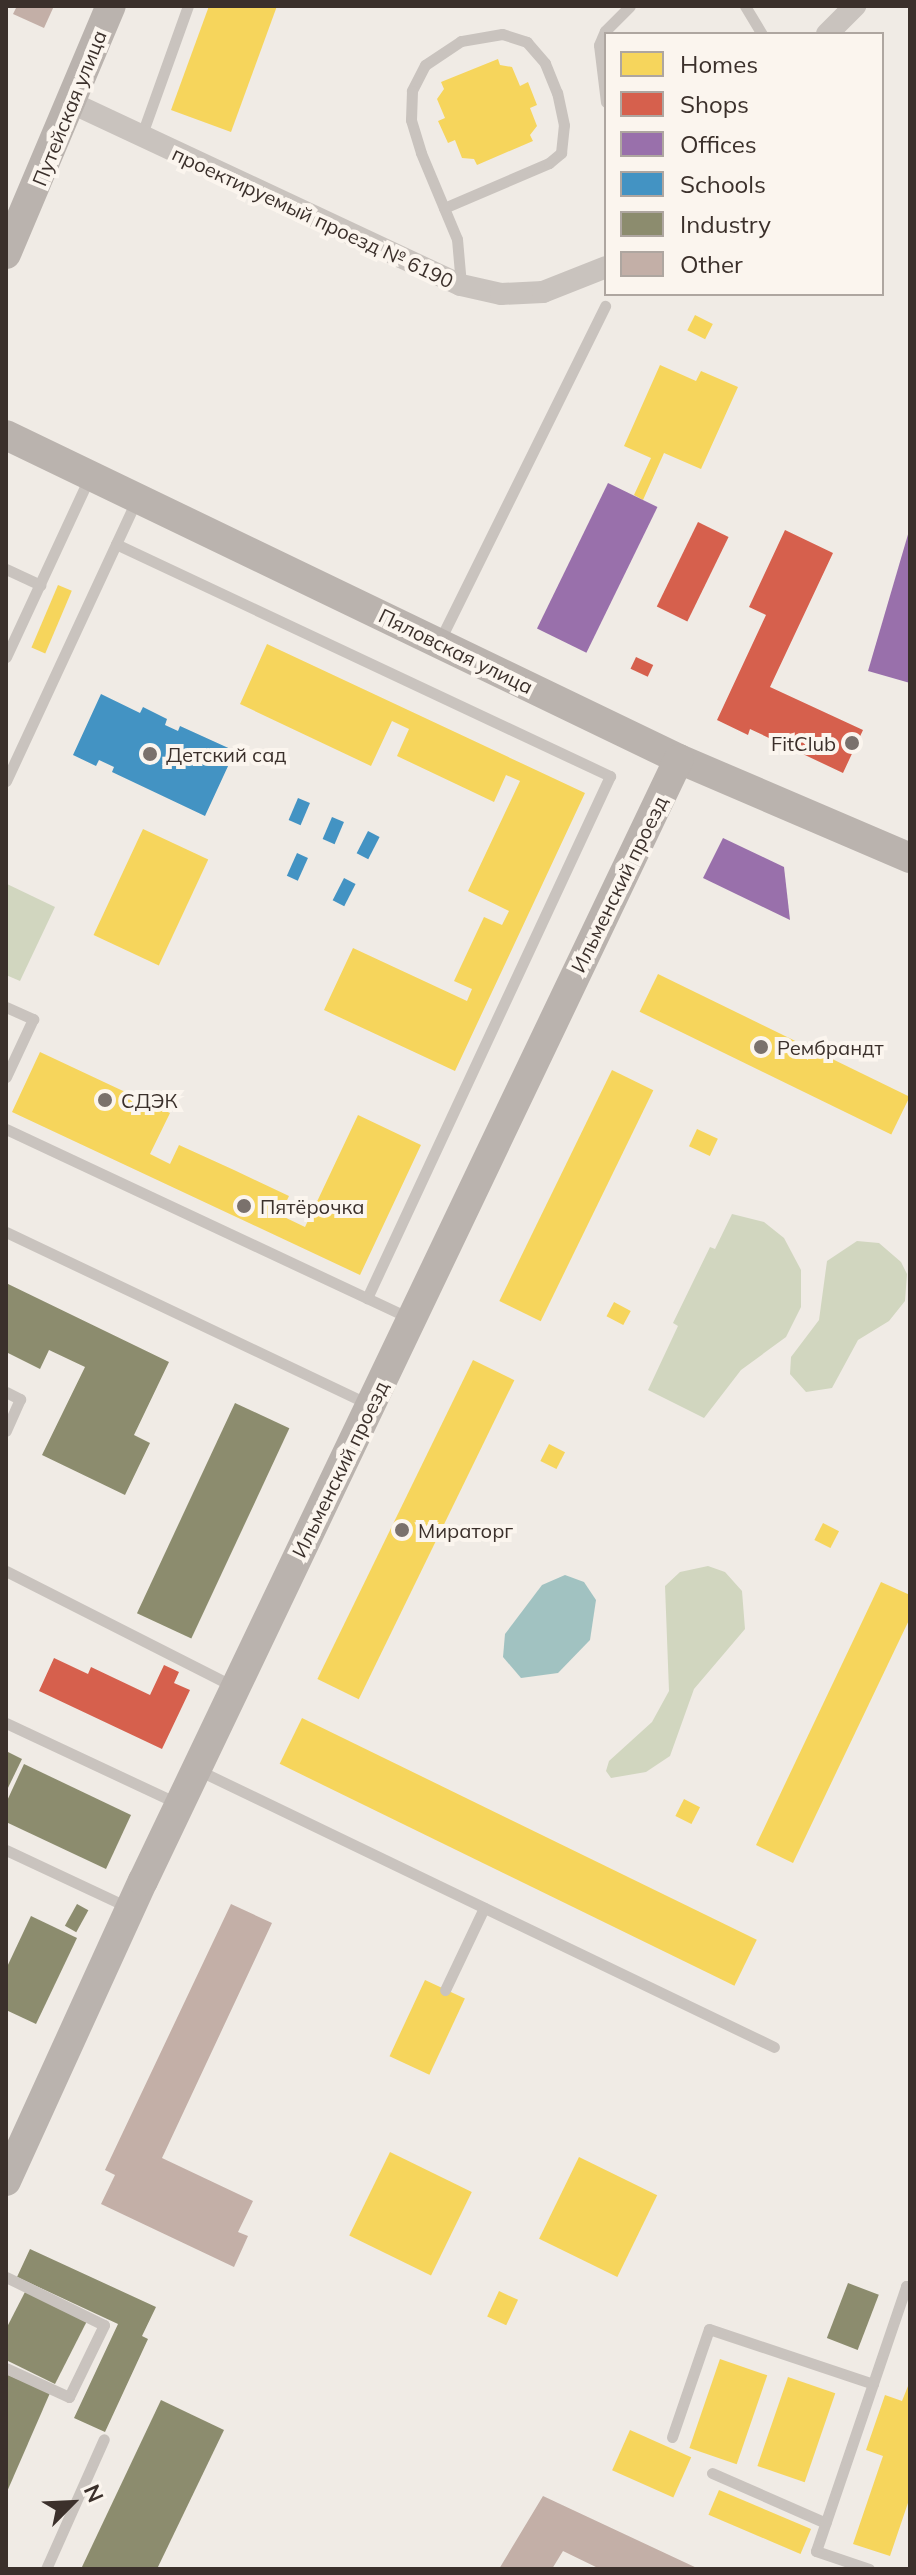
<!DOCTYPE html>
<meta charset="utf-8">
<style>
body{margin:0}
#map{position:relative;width:916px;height:2575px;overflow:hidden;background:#f0ebe5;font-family:Mulish,sans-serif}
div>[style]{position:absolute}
.green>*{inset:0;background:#d1d6bf}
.water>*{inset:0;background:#a1c2c1}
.homes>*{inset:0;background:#f6d55c;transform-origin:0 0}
.shops>*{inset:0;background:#d6604d;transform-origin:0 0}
.offices>*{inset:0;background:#9970ab;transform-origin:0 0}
.schools>*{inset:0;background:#4393c3;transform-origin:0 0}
.industry>*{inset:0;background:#8c8c6e;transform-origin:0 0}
.building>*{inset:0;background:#c3afa7}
.lane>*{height:11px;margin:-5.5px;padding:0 5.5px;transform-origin:5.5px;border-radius:5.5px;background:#c9c3be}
.street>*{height:22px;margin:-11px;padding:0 11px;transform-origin:11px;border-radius:11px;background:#c9c3be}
.secondary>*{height:30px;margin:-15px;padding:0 15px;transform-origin:15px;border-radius:15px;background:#bab3ae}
.dots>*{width:22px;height:22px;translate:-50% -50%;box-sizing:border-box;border:4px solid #fbf5ee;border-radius:50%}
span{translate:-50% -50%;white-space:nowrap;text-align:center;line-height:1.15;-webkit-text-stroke:8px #fbf5ee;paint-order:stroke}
.street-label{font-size:20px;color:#3b302b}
.poi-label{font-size:20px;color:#3b302b}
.right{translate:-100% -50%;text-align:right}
.left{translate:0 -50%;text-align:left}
.frame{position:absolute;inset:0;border:8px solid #3b302b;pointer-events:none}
.legend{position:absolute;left:604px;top:32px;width:280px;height:264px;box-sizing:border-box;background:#fbf5ee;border:2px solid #aea6a0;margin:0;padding:10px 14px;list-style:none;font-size:24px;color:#3b302b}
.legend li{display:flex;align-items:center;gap:16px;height:40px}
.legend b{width:40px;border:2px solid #aea6a0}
.north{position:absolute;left:32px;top:2463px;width:80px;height:80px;-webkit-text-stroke:6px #fbf5ee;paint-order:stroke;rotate:66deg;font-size:22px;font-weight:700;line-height:32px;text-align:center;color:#3b302b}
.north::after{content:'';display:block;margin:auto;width:28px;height:36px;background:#3b302b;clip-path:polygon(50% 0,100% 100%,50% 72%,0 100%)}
</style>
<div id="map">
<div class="green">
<div style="clip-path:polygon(7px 884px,55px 907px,20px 981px,6px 975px)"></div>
<div style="clip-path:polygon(732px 1214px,764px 1222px,784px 1238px,801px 1270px,801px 1307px,786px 1337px,741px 1370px,704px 1418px,648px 1390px,678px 1326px,673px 1323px,710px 1247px,715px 1249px)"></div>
<div style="clip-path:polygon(857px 1241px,879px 1243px,901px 1262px,907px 1274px,905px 1301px,889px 1321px,858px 1340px,832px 1388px,806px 1392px,790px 1374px,791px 1357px,819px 1320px,827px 1261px)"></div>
<div style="clip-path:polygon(708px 1566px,725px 1572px,742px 1591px,745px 1629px,694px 1689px,670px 1756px,646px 1772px,611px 1778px,606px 1771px,609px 1761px,652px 1722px,669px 1691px,665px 1586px,680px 1572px)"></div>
</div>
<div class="water">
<div style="clip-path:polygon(565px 1575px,584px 1582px,596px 1600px,590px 1640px,558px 1673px,521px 1678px,503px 1657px,505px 1634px,542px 1585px)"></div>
</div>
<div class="homes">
<div style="clip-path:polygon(209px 6px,277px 6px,231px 132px,171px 110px)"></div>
<div style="clip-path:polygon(498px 59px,500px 65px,512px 67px,520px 86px,528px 82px,537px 105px,530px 108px,537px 126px,530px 135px,533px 141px,477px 165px,474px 159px,462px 158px,455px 140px,448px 143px,438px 121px,445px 118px,437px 99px,444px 89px,441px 82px)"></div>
<div style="left:695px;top:315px;width:20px;height:17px;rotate:27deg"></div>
<div style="clip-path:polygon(660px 365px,696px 381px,701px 371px,738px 387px,701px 469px,664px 453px,643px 500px,634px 495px,651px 458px,624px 446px)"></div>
<div style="left:58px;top:585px;width:15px;height:68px;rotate:23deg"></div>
<div style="clip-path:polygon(267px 644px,585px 793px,455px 1071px,324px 1010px,353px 948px,467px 1001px,472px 989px,454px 981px,484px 917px,502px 925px,509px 911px,468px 891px,520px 781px,506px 775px,494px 802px,397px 756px,409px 729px,392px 721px,371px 766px,240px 704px)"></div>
<div style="left:143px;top:829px;width:72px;height:117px;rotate:25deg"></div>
<div style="left:658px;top:974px;width:280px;height:42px;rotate:26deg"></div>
<div style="clip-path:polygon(40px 1052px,170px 1113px,150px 1154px,170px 1164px,179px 1145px,234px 1170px,289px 1196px,280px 1215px,305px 1227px,358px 1115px,421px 1145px,360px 1275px,12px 1112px)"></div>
<div style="left:612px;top:1070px;width:46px;height:257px;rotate:26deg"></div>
<div style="left:697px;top:1129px;width:23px;height:19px;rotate:25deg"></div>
<div style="left:614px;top:1302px;width:19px;height:16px;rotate:28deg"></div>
<div style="left:473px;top:1360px;width:46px;height:355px;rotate:26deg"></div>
<div style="left:549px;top:1444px;width:18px;height:19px;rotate:27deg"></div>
<div style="left:823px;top:1523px;width:18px;height:19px;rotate:27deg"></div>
<div style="clip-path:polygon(881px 1582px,910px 1595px,910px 1618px,793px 1863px,756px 1845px)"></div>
<div style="left:302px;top:1718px;width:506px;height:51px;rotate:26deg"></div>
<div style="left:684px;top:1799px;width:18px;height:19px;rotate:27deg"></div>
<div style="left:425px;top:1980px;width:44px;height:84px;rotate:25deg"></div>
<div style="left:390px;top:2152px;width:91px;height:93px;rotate:26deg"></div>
<div style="left:579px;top:2157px;width:87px;height:91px;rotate:26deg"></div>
<div style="left:499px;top:2291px;width:21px;height:28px;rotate:25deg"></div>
<div style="left:720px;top:2359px;width:50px;height:94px;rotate:19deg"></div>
<div style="left:788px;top:2377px;width:50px;height:94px;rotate:19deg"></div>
<div style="clip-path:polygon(910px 2381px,910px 2497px,890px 2556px,853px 2544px,883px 2456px,866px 2450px,885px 2395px,902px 2401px)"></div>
<div style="left:630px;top:2430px;width:67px;height:44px;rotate:24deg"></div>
<div style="left:719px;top:2490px;width:100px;height:27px;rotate:23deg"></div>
</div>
<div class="shops">
<div style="left:698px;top:522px;width:34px;height:94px;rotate:26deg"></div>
<div style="clip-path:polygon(785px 530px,833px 553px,770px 687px,863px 730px,843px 773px,750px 729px,748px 735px,717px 720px,766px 615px,749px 607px)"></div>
<div style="left:636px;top:657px;width:19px;height:13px;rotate:25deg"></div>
<div style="clip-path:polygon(54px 1658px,88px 1674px,91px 1667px,150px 1695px,164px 1665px,179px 1672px,174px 1683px,190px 1690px,162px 1749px,39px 1691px)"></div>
</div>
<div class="offices">
<div style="left:608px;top:483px;width:55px;height:162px;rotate:26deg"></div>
<div style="clip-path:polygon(909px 531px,910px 531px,910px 683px,868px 671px)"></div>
<div style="clip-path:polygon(723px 838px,784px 867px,790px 920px,703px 878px)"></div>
</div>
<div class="schools">
<div style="clip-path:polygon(101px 694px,140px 713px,143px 707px,167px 719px,165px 725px,178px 731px,180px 726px,235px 751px,205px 816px,112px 772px,114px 767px,99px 760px,96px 766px,73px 755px)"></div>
<div style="left:298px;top:798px;width:13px;height:24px;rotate:23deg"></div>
<div style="left:332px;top:817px;width:13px;height:24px;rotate:23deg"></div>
<div style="left:368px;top:831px;width:13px;height:25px;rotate:27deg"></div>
<div style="left:297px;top:853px;width:12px;height:25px;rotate:24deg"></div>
<div style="left:344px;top:878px;width:13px;height:25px;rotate:27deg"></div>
</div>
<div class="industry">
<div style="clip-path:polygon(6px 1283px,169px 1362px,134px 1435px,150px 1443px,125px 1495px,42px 1455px,85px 1367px,49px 1350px,40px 1369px,6px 1352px)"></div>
<div style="left:235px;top:1403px;width:60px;height:232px;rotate:25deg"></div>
<div style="clip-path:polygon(6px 1751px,22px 1759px,6px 1792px)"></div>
<div style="clip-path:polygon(24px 1764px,131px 1815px,106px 1869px,6px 1822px,6px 1803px)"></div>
<div style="left:77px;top:1904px;width:13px;height:25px;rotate:29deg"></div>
<div style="clip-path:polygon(31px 1916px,77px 1938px,36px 2024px,6px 2010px,6px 1969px)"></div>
<div style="clip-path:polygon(30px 2249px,156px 2307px,142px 2336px,148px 2339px,105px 2432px,74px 2418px,118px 2324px,17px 2277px)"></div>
<div style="left:848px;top:2283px;width:33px;height:59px;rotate:21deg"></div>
<div style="clip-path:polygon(26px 2290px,87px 2321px,55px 2384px,6px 2360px,6px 2329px)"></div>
<div style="clip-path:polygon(6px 2374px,50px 2393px,6px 2494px)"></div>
<div style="clip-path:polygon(161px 2400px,224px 2430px,157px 2569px,81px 2569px)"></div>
</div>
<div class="building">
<div style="clip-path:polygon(17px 6px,54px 6px,44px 28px,13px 14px)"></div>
<div style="clip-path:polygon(231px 1904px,272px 1923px,162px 2158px,253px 2201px,238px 2232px,248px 2236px,234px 2267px,101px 2204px,115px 2175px,105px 2170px)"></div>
<div style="clip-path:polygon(543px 2496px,699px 2569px,600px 2569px,563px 2551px,552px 2569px,499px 2569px)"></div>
</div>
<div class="lane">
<div style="left:745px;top:6px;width:33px;rotate:59deg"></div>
<div style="left:606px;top:102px;width:57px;rotate:-97deg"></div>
<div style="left:599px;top:45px;width:15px;rotate:-67deg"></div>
<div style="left:605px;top:31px;width:35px;rotate:-45deg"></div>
<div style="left:141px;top:137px;width:139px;rotate:-70.3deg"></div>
<div style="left:444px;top:208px;width:114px;rotate:-23.2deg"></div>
<div style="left:549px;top:163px;width:16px;rotate:-40deg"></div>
<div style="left:561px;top:153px;width:28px;rotate:-84deg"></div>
<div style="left:564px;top:125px;width:33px;rotate:-102deg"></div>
<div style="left:557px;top:93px;width:32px;rotate:-112deg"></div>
<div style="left:545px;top:63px;width:28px;rotate:-131deg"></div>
<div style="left:527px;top:42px;width:26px;rotate:-162deg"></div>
<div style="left:502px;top:34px;width:42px;rotate:170.3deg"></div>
<div style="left:461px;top:41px;width:43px;rotate:146.3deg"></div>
<div style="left:425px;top:65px;width:29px;rotate:117deg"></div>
<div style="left:412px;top:91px;width:29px;rotate:92deg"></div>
<div style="left:411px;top:120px;width:34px;rotate:73deg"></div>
<div style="left:421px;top:153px;width:93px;rotate:67.3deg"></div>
<div style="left:457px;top:239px;width:46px;rotate:85deg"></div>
<div style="left:116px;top:544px;width:546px;rotate:25.16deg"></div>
<div style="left:610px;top:776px;width:576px;rotate:114.96deg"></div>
<div style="left:6px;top:569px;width:38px;rotate:25deg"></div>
<div style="left:439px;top:642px;width:375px;rotate:-63.7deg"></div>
<div style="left:6px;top:657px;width:200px;rotate:-65.1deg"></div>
<div style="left:6px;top:781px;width:311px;rotate:-65.1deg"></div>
<div style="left:6px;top:1007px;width:30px;rotate:24deg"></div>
<div style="left:33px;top:1019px;width:64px;rotate:115deg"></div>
<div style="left:6px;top:1129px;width:447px;rotate:25.1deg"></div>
<div style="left:6px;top:1232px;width:403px;rotate:25.4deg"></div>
<div style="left:6px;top:1392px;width:16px;rotate:27deg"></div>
<div style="left:20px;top:1399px;width:35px;rotate:114deg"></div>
<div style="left:6px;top:1571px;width:257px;rotate:26.9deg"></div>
<div style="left:6px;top:1723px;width:191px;rotate:25.1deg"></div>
<div style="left:198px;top:1770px;width:639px;rotate:25.68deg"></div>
<div style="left:6px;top:1850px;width:137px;rotate:25.1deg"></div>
<div style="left:445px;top:1990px;width:91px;rotate:-64.6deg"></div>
<div style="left:6px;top:2277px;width:109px;rotate:26.1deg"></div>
<div style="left:104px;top:2325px;width:80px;rotate:115.9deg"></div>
<div style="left:69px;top:2397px;width:69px;rotate:-155.3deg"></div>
<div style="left:672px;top:2437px;width:114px;rotate:-71.1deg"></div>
<div style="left:709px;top:2329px;width:173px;rotate:18.5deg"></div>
<div style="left:712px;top:2473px;width:124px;rotate:23.7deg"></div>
<div style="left:46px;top:2569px;width:142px;rotate:-66deg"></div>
<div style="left:869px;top:2569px;width:56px;rotate:-161.2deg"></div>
<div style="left:816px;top:2551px;width:280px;rotate:-71.2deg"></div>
<div style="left:906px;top:2286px;width:4px;rotate:14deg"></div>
</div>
<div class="street">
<div style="left:827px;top:34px;width:40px;rotate:-45deg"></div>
<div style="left:72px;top:103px;width:429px;rotate:25.1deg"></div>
<div style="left:461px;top:285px;width:41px;rotate:12.7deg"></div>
<div style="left:501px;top:294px;width:42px;rotate:-2.7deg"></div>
<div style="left:543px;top:292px;width:68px;rotate:-21.6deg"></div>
</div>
<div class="secondary">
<div style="left:6px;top:254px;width:269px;rotate:-67.1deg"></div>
<div style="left:6px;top:435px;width:747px;rotate:25.71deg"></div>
<div style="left:679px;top:759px;width:251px;rotate:23.2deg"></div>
<div style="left:6px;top:2181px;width:330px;rotate:-65.5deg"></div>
<div style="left:143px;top:1881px;width:1243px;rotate:-64.47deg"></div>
</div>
<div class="dots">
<div style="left:852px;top:743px;background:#7a716c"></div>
<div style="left:150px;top:754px;background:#7a716c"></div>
<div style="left:761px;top:1047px;background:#7a716c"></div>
<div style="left:105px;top:1100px;background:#7a716c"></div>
<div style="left:244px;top:1206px;background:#7a716c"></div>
<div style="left:402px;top:1530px;background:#7a716c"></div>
</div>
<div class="street-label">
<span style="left:69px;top:108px;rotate:-68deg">Путейская улица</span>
<span style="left:313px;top:217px;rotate:25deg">проектируемый проезд № 6190</span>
<span style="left:456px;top:651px;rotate:26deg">Пяловская улица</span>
<span style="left:619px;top:884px;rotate:-64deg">Ильменский проезд</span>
<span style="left:340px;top:1469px;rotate:-64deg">Ильменский проезд</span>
</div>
<div class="poi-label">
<span class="right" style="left:836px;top:743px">FitClub</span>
<span class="left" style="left:166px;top:754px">Детский сад</span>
<span class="left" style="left:777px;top:1047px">Рембрандт</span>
<span class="left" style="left:121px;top:1100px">СДЭК</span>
<span class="left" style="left:260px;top:1206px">Пятёрочка</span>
<span class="left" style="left:418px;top:1530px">Мираторг</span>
</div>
<div class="frame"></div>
<ul class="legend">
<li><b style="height:22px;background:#f6d55c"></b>Homes</li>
<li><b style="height:22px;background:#d6604d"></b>Shops</li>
<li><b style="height:22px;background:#9970ab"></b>Offices</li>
<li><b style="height:22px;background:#4393c3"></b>Schools</li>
<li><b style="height:22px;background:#8c8c6e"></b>Industry</li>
<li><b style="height:22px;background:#c3afa7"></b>Other</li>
</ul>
<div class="north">N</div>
</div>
